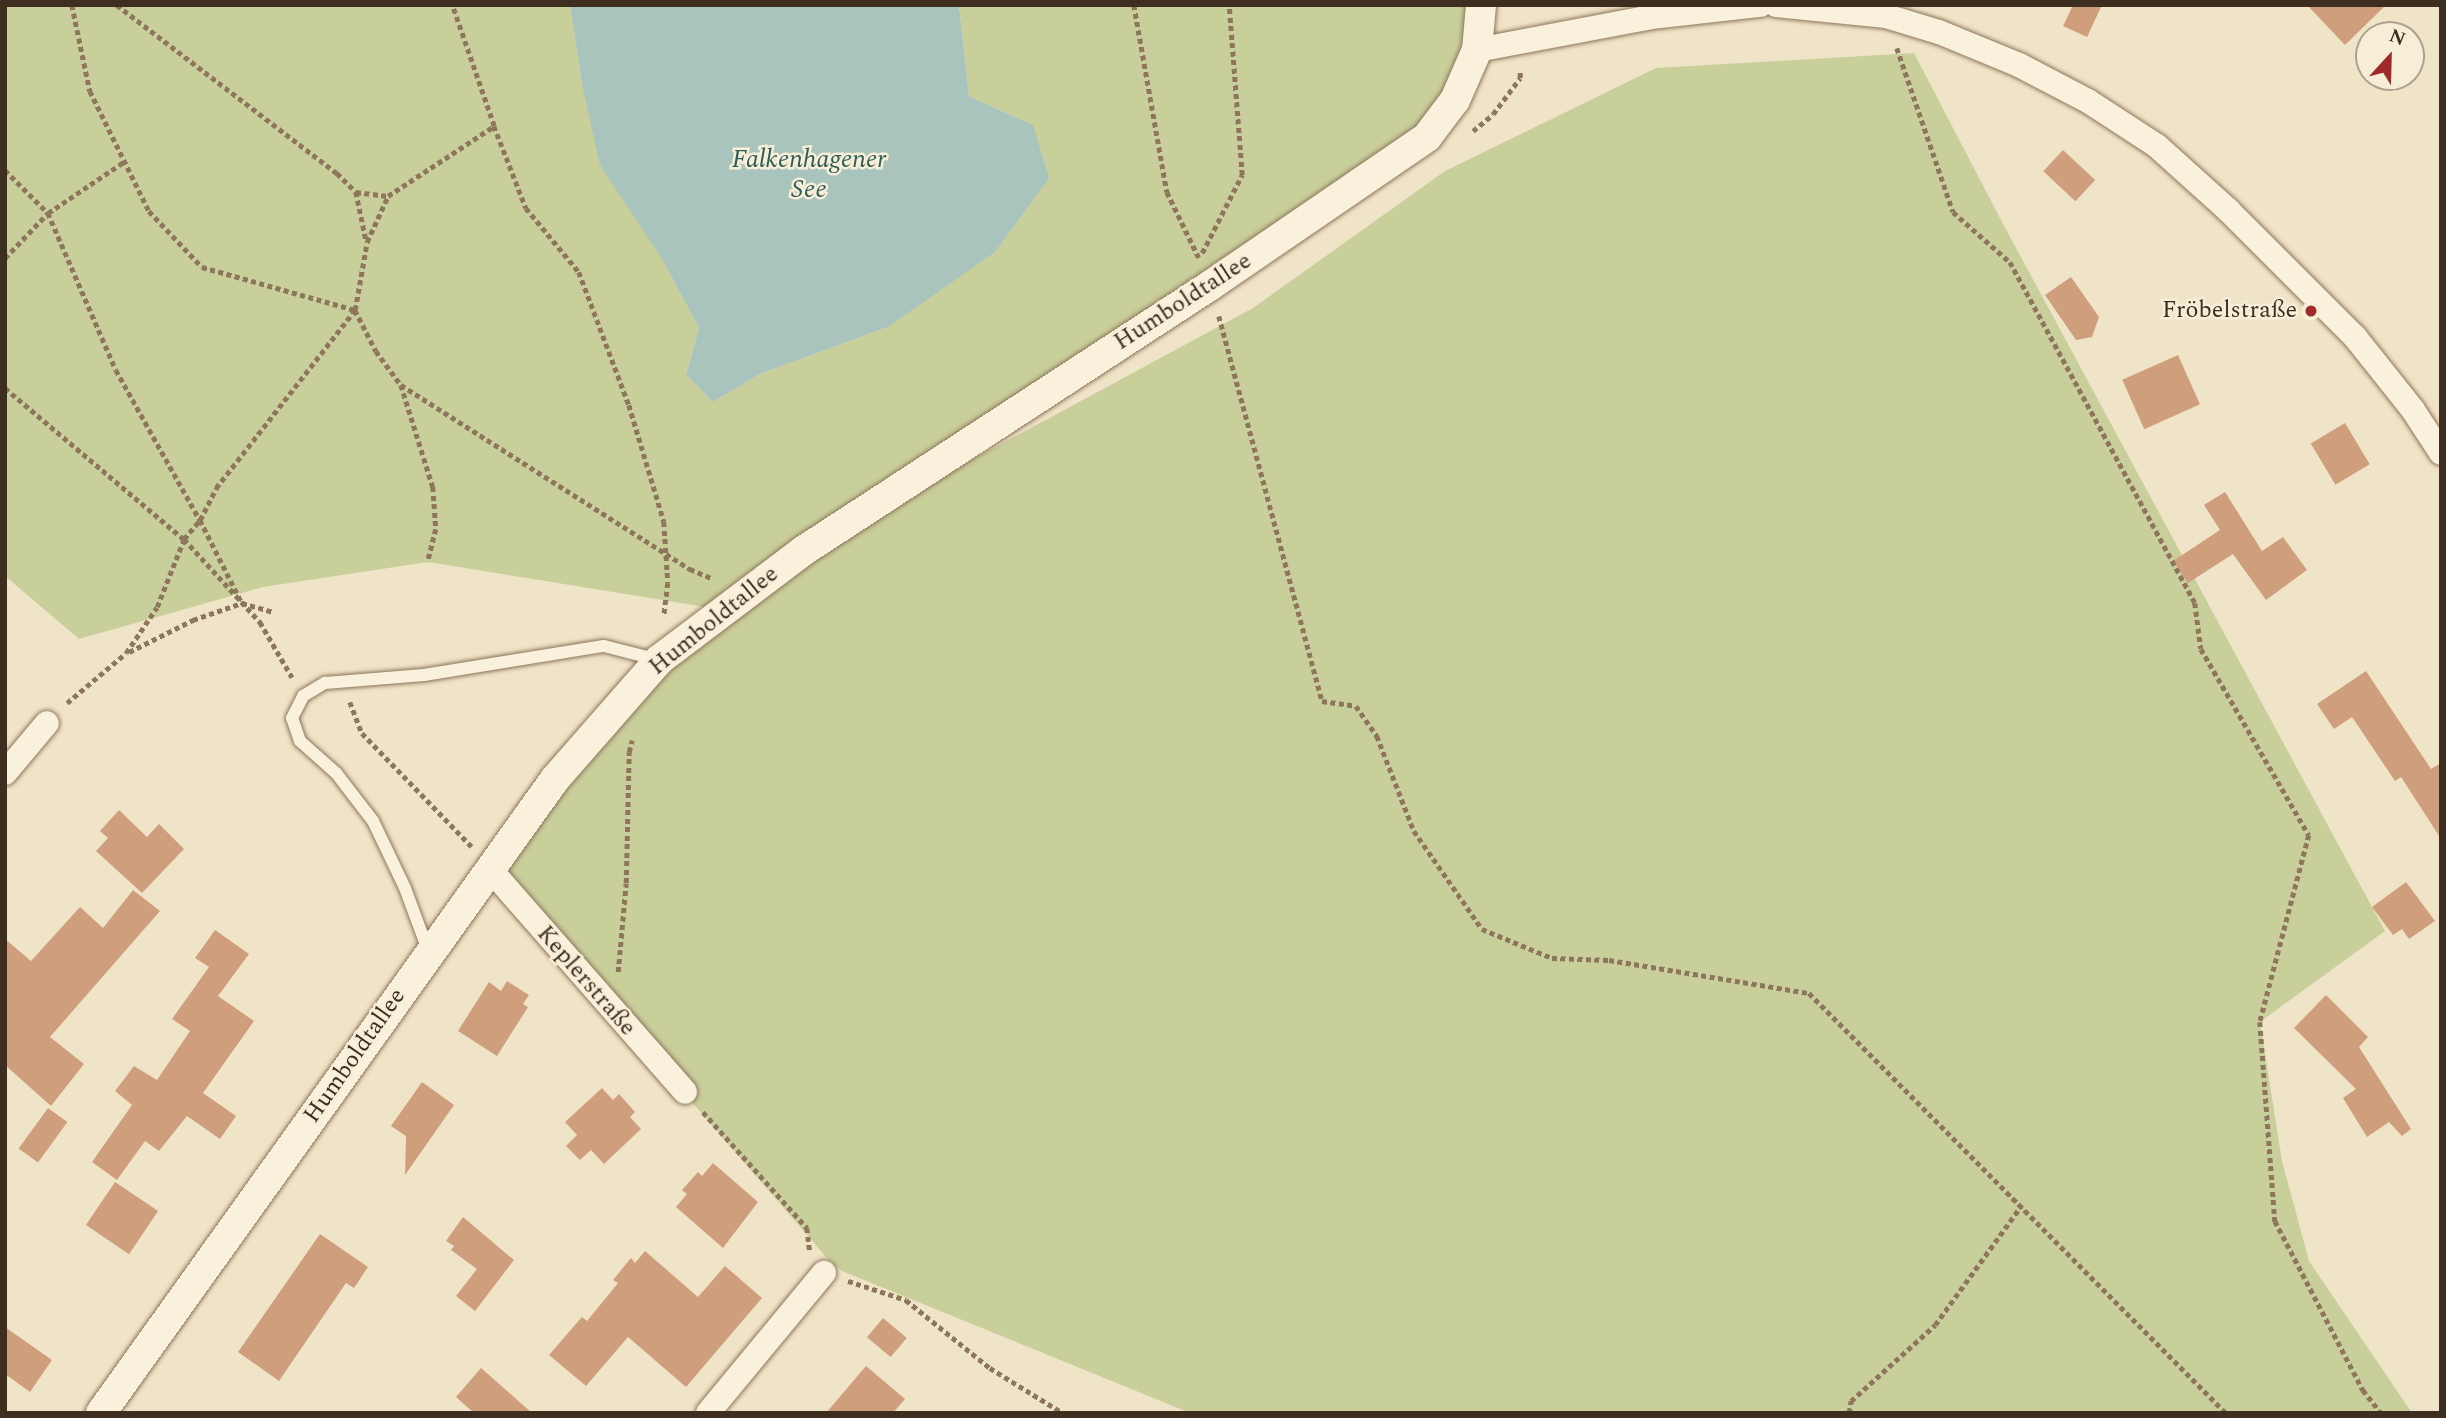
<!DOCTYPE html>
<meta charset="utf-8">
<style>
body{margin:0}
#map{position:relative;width:2446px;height:1418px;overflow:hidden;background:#f0e4c8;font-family:Spectral,serif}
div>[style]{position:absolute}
.green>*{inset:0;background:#c9cf9b}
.water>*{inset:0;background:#a9c4bc}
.building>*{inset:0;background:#cf9f7d;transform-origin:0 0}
.path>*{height:4.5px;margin-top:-2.25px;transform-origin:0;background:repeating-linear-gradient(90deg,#8d765c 0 5px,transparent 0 8.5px)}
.roads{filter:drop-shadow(0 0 2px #8d765c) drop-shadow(0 0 2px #8d765c)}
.service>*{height:12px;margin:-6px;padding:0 6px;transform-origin:6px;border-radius:6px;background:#faf1dc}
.minor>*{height:24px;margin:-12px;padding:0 12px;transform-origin:12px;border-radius:12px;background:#faf1dc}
.tertiary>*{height:30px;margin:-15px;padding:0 15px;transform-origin:15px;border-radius:15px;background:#faf1dc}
.dots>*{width:19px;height:19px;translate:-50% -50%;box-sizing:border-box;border:4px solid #f7eed8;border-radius:50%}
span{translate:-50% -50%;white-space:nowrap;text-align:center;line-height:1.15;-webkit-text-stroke:5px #f7eed8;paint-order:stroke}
.street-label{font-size:24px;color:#3d2e20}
.poi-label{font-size:24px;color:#3d2e20}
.right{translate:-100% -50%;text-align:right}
.water-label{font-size:26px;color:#2f5d5a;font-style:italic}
.frame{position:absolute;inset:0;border:7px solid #3d2e20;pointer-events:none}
.north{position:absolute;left:2355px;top:21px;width:70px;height:70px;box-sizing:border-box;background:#f7eed8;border:2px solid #ada18e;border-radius:50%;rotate:22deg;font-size:19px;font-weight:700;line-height:28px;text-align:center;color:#3d2e20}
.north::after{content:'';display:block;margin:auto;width:24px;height:32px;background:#9e2a2b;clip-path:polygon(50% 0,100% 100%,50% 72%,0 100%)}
</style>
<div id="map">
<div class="green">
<div style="clip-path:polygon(5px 5px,570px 5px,582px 84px,662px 259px,699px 328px,686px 375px,713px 402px,760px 374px,888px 327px,1033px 125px,969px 96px,959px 5px,1485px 5px,1455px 100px,814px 545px,1253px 308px,1445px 171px,1656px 68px,1914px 53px,2002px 222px,2385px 931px,2260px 1022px,2282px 1161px,2309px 1261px,2412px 1413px,1190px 1413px,842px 1271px,827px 1258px,490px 869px,724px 610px,428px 562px,263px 587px,79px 639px,5px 576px)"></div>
</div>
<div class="water">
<div style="clip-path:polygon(570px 5px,959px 5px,969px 96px,1033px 125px,1049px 178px,995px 252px,888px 327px,760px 374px,713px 402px,686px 375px,699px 328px,662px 259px,600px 165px,582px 84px)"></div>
</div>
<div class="building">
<div style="clip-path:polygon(2073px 5px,2102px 5px,2087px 37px,2063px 26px)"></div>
<div style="clip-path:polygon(2307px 5px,2386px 5px,2345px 45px)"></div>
<div style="left:2063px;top:150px;width:44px;height:29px;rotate:43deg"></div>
<div style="clip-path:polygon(2071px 277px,2099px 317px,2092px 337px,2076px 340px,2045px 295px)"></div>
<div style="left:2178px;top:355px;width:54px;height:61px;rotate:66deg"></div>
<div style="left:2345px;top:423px;width:48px;height:40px;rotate:59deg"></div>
<div style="clip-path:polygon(2225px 492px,2262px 551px,2283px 537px,2307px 570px,2266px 600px,2233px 554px,2188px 583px,2173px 561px,2220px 530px,2204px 505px)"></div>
<div style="clip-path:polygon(2366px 671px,2431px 769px,2441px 763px,2441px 839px,2401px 777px,2395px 781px,2352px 717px,2334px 729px,2317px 704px)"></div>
<div style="clip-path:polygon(119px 810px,147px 837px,159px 824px,184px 849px,142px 893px,96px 851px,108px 838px,100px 831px)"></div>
<div style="clip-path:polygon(2406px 882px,2435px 921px,2409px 939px,2402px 929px,2393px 935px,2372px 907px)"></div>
<div style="clip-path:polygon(133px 890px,160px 911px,50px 1037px,84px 1064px,51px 1106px,5px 1065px,5px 939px,31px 961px,80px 907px,103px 928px)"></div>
<div style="clip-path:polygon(215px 930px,249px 954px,218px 996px,254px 1021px,203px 1093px,236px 1116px,220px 1139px,187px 1116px,159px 1151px,145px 1141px,117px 1180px,92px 1162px,132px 1105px,115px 1091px,134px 1066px,157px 1080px,190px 1031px,172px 1019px,209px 967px,195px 958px)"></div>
<div style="clip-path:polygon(507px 981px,529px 995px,523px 1004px,528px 1007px,497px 1056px,458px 1031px,489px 982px,501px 991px)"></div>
<div style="clip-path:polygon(2326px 995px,2368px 1037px,2359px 1047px,2411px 1129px,2402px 1136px,2389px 1122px,2367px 1137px,2343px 1098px,2356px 1089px,2294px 1028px)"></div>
<div style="clip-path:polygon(422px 1082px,454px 1105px,405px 1175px,406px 1136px,391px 1126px)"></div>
<div style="clip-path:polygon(602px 1088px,613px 1100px,619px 1094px,635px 1112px,630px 1117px,641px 1129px,604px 1164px,591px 1150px,580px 1160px,566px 1146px,577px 1135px,565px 1122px)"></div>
<div style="left:48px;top:1108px;width:24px;height:50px;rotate:36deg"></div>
<div style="clip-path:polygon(713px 1163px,758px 1202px,723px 1248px,676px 1207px,687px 1194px,682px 1190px,698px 1172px,702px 1176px)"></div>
<div style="left:115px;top:1182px;width:52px;height:52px;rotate:34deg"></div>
<div style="clip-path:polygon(463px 1217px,514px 1260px,475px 1311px,456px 1296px,477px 1269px,451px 1250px,454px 1246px,446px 1241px)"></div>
<div style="clip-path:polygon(320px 1234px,368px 1267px,354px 1288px,346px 1283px,279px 1381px,238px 1352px)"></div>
<div style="clip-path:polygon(645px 1251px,698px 1297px,725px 1266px,762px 1298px,686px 1387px,628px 1337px,586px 1386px,549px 1355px,582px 1317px,587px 1321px,618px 1283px,613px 1280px,631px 1258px,635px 1263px)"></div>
<div style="left:883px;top:1318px;width:31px;height:25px;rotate:40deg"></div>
<div style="clip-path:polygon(5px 1327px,52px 1360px,30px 1392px,5px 1374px)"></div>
<div style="clip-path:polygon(866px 1366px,905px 1399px,893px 1413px,826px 1413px)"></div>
<div style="clip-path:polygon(481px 1368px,532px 1413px,474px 1413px,456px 1397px)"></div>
</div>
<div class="path">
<div style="left:72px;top:5px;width:88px;rotate:78.2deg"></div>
<div style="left:90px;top:91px;width:134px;rotate:63.8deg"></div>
<div style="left:149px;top:211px;width:77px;rotate:46.6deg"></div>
<div style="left:202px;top:267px;width:159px;rotate:15.7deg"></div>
<div style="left:355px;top:310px;width:46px;rotate:62.9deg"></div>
<div style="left:376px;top:351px;width:42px;rotate:53.7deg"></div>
<div style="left:401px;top:385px;width:107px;rotate:72.6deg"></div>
<div style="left:433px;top:487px;width:42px;rotate:85.9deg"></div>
<div style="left:436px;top:529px;width:34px;rotate:104deg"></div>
<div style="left:117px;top:5px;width:277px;rotate:37.4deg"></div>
<div style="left:337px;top:173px;width:27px;rotate:45deg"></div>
<div style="left:356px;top:192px;width:49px;rotate:78.2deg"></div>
<div style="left:1134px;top:5px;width:190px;rotate:80deg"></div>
<div style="left:1167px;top:192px;width:73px;rotate:64.1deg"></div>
<div style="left:1897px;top:48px;width:173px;rotate:71.1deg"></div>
<div style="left:1953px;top:212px;width:76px;rotate:41.3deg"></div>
<div style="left:2010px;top:262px;width:388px;rotate:61.5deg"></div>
<div style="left:2195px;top:603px;width:46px;rotate:82.6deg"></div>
<div style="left:2201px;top:649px;width:215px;rotate:59.9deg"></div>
<div style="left:2309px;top:835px;width:193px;rotate:104.7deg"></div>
<div style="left:2260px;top:1022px;width:200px;rotate:85.7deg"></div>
<div style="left:2275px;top:1221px;width:191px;rotate:62.5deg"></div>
<div style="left:2363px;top:1390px;width:29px;rotate:52deg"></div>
<div style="left:494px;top:126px;width:88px;rotate:68.7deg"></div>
<div style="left:526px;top:208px;width:83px;rotate:50.4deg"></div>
<div style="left:579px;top:272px;width:142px;rotate:69.4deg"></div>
<div style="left:629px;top:405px;width:122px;rotate:73.3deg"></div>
<div style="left:664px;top:522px;width:61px;rotate:86.2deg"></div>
<div style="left:668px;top:583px;width:34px;rotate:97deg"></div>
<div style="left:1473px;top:131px;width:26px;rotate:-40deg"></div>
<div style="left:1493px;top:114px;width:45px;rotate:-53.1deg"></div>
<div style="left:1520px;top:78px;width:7px;rotate:-90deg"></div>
<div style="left:5px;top:170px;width:61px;rotate:45deg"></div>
<div style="left:48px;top:213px;width:171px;rotate:66.6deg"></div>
<div style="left:116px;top:370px;width:172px;rotate:60.8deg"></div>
<div style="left:200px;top:520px;width:93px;rotate:63.2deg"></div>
<div style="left:356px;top:192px;width:32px;rotate:7deg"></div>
<div style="left:1202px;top:253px;width:88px;rotate:-62.9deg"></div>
<div style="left:1242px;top:175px;width:170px;rotate:-94.4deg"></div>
<div style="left:5px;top:258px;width:62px;rotate:-46.3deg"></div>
<div style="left:48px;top:213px;width:93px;rotate:-34deg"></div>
<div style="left:1219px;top:316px;width:399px;rotate:75deg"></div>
<div style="left:1322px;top:701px;width:34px;rotate:8deg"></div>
<div style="left:1356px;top:706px;width:37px;rotate:55deg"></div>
<div style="left:1377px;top:736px;width:102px;rotate:68.7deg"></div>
<div style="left:1414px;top:831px;width:119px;rotate:55.2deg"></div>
<div style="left:1482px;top:929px;width:76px;rotate:22.5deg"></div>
<div style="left:1552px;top:958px;width:57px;rotate:2deg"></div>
<div style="left:1609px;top:960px;width:203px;rotate:9.4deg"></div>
<div style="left:1809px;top:993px;width:592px;rotate:45.21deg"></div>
<div style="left:401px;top:385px;width:343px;rotate:32.5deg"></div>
<div style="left:690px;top:569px;width:25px;rotate:23deg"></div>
<div style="left:5px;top:388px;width:234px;rotate:40.2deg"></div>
<div style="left:184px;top:539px;width:113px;rotate:47.5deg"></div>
<div style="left:260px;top:622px;width:64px;rotate:59.8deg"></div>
<div style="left:129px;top:652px;width:72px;rotate:-26.6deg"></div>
<div style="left:193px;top:620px;width:52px;rotate:-19.1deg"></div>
<div style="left:242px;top:603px;width:33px;rotate:16deg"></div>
<div style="left:350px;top:702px;width:33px;rotate:69deg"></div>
<div style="left:362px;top:733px;width:158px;rotate:46deg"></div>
<div style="left:67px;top:703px;width:77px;rotate:-40.3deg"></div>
<div style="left:126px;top:653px;width:55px;rotate:-56deg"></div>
<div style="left:157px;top:607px;width:73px;rotate:-68.3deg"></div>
<div style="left:184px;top:539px;width:25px;rotate:-50deg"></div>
<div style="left:200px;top:520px;width:36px;rotate:-63deg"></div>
<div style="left:216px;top:488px;width:226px;rotate:-52deg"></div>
<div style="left:355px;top:310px;width:69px;rotate:-80deg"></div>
<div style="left:367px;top:242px;width:51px;rotate:-65.5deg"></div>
<div style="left:388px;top:196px;width:127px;rotate:-33.4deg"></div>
<div style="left:494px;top:126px;width:128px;rotate:-109.1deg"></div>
<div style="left:618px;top:972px;width:89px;rotate:-84.9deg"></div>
<div style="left:626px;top:883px;width:131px;rotate:-88.7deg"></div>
<div style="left:629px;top:752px;width:12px;rotate:-76deg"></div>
<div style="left:703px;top:1112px;width:156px;rotate:48.1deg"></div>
<div style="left:807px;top:1228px;width:24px;rotate:83deg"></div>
<div style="left:848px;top:1281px;width:61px;rotate:18.1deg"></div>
<div style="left:906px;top:1300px;width:108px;rotate:39deg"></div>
<div style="left:990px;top:1368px;width:86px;rotate:31.7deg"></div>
<div style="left:1849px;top:1413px;width:12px;rotate:-81deg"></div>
<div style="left:1851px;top:1401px;width:113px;rotate:-42.1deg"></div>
<div style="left:1935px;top:1325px;width:147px;rotate:-54.1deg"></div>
</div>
<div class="roads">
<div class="service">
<div style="left:429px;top:953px;width:69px;rotate:-110.3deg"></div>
<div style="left:405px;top:888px;width:74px;rotate:-115.5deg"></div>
<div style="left:373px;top:821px;width:61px;rotate:-127.6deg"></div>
<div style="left:336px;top:773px;width:48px;rotate:-138.4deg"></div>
<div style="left:300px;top:741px;width:24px;rotate:-109deg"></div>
<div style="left:292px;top:718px;width:25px;rotate:-63deg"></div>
<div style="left:303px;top:696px;width:26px;rotate:-31deg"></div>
<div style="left:325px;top:683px;width:99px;rotate:-4.6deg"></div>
<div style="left:424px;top:675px;width:182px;rotate:-9.2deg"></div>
<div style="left:604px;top:646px;width:57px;rotate:14.3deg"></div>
</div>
<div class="minor">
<div style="left:1776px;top:5px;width:111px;rotate:5.7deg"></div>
<div style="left:1886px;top:16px;width:55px;rotate:16.8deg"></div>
<div style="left:1939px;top:32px;width:87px;rotate:22.4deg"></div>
<div style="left:2019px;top:65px;width:78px;rotate:27.6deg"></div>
<div style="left:2088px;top:101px;width:82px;rotate:33.1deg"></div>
<div style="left:2157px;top:146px;width:96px;rotate:42deg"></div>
<div style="left:2228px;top:210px;width:180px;rotate:45deg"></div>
<div style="left:2355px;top:337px;width:93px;rotate:51.5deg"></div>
<div style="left:2413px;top:410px;width:51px;rotate:56.9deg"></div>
<div style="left:1477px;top:50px;width:177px;rotate:-10.7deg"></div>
<div style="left:1651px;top:17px;width:110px;rotate:-6.3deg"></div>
<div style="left:5px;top:773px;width:65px;rotate:-50deg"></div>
<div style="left:490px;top:869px;width:296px;rotate:48.8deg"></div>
<div style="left:708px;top:1413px;width:182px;rotate:-50.4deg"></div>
</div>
<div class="tertiary">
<div style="left:101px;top:1413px;width:780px;rotate:-54.39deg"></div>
<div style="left:555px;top:779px;width:158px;rotate:-48.8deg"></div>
<div style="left:659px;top:660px;width:181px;rotate:-37.1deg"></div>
<div style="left:803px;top:551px;width:487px;rotate:-33.1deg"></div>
<div style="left:1211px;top:285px;width:262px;rotate:-34.4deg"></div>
<div style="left:1427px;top:137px;width:46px;rotate:-52.9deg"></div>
<div style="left:1455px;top:100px;width:55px;rotate:-66.3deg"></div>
<div style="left:1477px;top:50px;width:45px;rotate:-84.9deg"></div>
</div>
</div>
<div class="dots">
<div style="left:2311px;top:311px;background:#9e2a2b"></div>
</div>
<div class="street-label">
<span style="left:1183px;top:302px;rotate:-33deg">Humboldtallee</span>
<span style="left:714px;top:621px;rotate:-39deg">Humboldtallee</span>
<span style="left:586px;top:981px;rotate:49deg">Keplerstraße</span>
<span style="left:355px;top:1056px;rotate:-55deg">Humboldtallee</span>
</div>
<div class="poi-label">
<span class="right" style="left:2297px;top:311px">Fröbelstraße</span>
</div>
<div class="water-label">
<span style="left:809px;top:175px">Falkenhagener<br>See</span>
</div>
<div class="frame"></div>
<div class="north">N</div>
</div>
